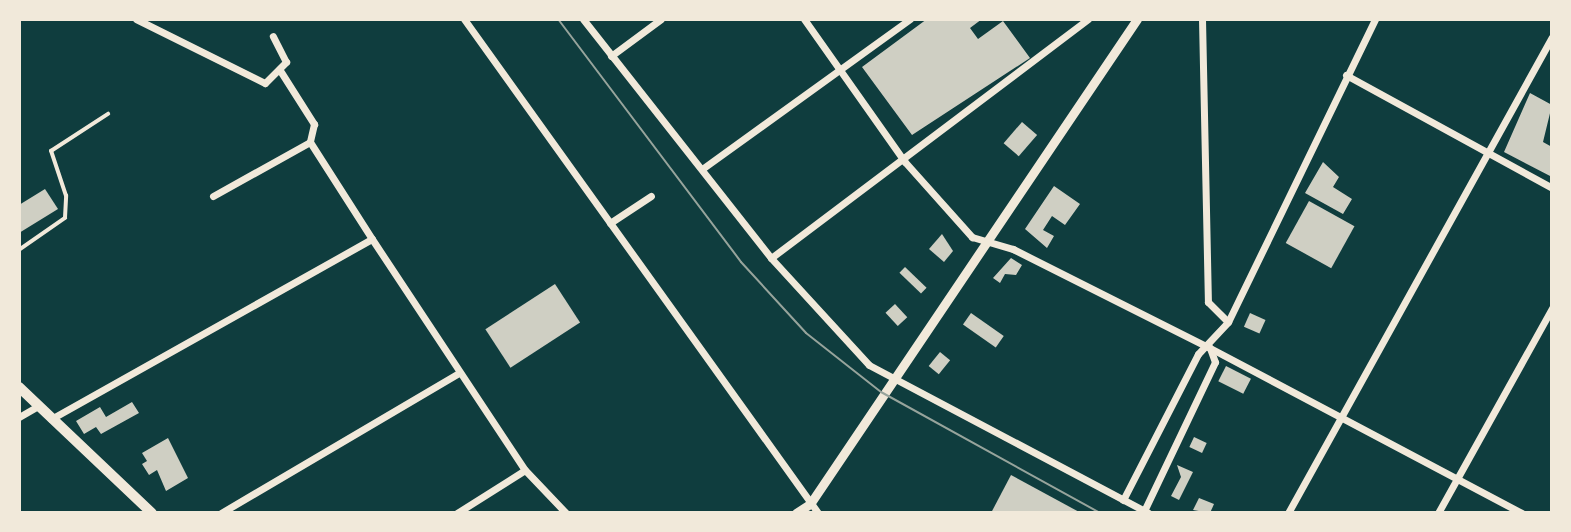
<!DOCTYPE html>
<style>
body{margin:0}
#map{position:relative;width:1571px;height:532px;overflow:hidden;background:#0f3d3e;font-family:"Roboto Condensed",sans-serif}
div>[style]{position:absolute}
.building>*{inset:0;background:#cfcfc3;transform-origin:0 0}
.service>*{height:3.5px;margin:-1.75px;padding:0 1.75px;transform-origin:1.75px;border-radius:1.75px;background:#f1e9da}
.minor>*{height:7px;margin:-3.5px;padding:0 3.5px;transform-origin:3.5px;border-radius:3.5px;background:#f1e9da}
.tertiary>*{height:9px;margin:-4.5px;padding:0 4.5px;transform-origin:4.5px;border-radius:4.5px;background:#f1e9da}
.primary>*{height:10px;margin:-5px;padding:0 5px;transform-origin:5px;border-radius:5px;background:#f1e9da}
.tram>*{height:2px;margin:-1px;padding:0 1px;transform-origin:1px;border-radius:1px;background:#97a49c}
span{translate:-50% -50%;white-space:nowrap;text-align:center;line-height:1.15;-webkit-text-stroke:6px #f1e9da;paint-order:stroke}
.frame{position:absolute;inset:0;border:21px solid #f1e9da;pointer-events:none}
</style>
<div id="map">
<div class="building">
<div style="clip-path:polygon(927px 19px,982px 19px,970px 28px,978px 39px,1003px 21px,1030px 58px,912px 135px,862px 67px)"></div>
<div style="clip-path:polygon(1530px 93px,1552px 105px,1543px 142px,1552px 147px,1552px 177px,1504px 152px)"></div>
<div style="left:1022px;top:122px;width:20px;height:28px;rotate:41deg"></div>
<div style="clip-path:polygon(1323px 162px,1339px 177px,1333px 187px,1352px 199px,1343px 214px,1305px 193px)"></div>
<div style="clip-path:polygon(1054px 186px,1080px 204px,1065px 225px,1052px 216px,1043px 230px,1054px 236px,1047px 248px,1025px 229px)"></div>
<div style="clip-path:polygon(45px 189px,58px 209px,19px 233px,19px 205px)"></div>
<div style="left:1309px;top:201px;width:52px;height:48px;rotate:29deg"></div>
<div style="clip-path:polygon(942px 234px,953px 251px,944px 262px,929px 249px)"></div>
<div style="clip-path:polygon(1011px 258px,1022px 265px,1016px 275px,1005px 274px,1000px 283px,993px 278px)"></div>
<div style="left:905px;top:267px;width:30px;height:8px;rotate:44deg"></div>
<div style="left:555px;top:284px;width:46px;height:83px;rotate:57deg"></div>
<div style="left:895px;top:304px;width:18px;height:13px;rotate:47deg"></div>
<div style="left:971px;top:313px;width:40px;height:14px;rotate:35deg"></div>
<div style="left:1250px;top:313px;width:17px;height:15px;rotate:24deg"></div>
<div style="left:940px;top:352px;width:13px;height:18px;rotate:39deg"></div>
<div style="left:1226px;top:366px;width:28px;height:17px;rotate:27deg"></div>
<div style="clip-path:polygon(132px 402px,139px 413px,101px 434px,96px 427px,84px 434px,76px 421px,100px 407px,106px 417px)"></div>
<div style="left:1194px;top:437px;width:14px;height:11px;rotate:25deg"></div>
<div style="clip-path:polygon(168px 438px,188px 478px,166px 491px,157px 470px,149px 475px,142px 464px,147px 461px,142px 453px)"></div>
<div style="clip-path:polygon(1177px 465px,1193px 472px,1179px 500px,1171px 496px,1181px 477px)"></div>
<div style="clip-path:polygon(1011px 475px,1081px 513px,991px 513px)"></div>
<div style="clip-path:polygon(1199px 498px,1214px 504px,1210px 513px,1193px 510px)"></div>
</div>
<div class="service">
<div style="left:19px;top:250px;width:56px;rotate:-34.8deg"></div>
<div style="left:65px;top:218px;width:22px;rotate:-87deg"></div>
<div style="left:66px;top:196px;width:47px;rotate:-108.4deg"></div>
<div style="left:51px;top:151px;width:68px;rotate:-33deg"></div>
</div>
<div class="minor">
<div style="left:136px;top:19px;width:144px;rotate:26.4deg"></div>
<div style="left:265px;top:83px;width:30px;rotate:-45deg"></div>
<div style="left:286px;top:62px;width:29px;rotate:-117deg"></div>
<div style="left:464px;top:19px;width:608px;rotate:54.37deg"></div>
<div style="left:583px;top:19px;width:304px;rotate:51.8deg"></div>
<div style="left:771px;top:258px;width:145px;rotate:47.5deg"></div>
<div style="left:869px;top:365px;width:316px;rotate:27.9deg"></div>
<div style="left:804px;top:19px;width:175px;rotate:54.8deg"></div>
<div style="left:905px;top:162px;width:101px;rotate:48.2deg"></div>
<div style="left:972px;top:237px;width:43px;rotate:16.3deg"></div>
<div style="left:1013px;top:249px;width:220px;rotate:26.7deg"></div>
<div style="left:1210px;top:348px;width:353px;rotate:27.9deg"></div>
<div style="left:1202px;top:19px;width:283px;rotate:88.8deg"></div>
<div style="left:1208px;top:302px;width:28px;rotate:45deg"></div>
<div style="left:611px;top:56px;width:62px;rotate:-36.5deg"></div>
<div style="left:281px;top:72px;width:62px;rotate:57.6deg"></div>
<div style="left:314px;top:124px;width:18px;rotate:103deg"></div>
<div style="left:310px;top:142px;width:115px;rotate:57.4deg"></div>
<div style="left:372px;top:239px;width:277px;rotate:56.5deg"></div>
<div style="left:525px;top:470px;width:59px;rotate:46.4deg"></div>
<div style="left:1346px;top:75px;width:235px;rotate:28.7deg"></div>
<div style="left:702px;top:169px;width:256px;rotate:-35.8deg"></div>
<div style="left:213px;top:196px;width:111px;rotate:-29.1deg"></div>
<div style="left:610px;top:223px;width:49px;rotate:-33.4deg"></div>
<div style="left:771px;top:258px;width:397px;rotate:-37deg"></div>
<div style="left:19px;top:417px;width:22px;rotate:-30deg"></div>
<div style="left:51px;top:419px;width:368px;rotate:-29.3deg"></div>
<div style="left:1123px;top:500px;width:164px;rotate:-62.8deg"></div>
<div style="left:1198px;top:354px;width:44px;rotate:-46.8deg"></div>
<div style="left:1228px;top:322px;width:337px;rotate:-64.1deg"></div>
<div style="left:1144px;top:511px;width:165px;rotate:-64.5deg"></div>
<div style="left:1215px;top:362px;width:15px;rotate:-110deg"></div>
<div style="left:221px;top:513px;width:276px;rotate:-30.5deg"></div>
<div style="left:457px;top:513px;width:80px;rotate:-32.3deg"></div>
<div style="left:1288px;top:513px;width:544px;rotate:-60.99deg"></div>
<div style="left:1438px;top:513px;width:235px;rotate:-60.9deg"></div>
</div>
<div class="tertiary">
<div style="left:796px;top:513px;width:17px;rotate:-33deg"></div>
<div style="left:810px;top:504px;width:585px;rotate:-56.01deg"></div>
</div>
<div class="primary">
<div style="left:19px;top:387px;width:183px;rotate:43.5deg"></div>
</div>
<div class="tram">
<div style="left:558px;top:19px;width:304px;rotate:53deg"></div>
<div style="left:741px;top:262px;width:96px;rotate:47.5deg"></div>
<div style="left:806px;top:333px;width:95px;rotate:38.2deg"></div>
<div style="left:881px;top:392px;width:250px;rotate:28.9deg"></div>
</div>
<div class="frame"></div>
</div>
